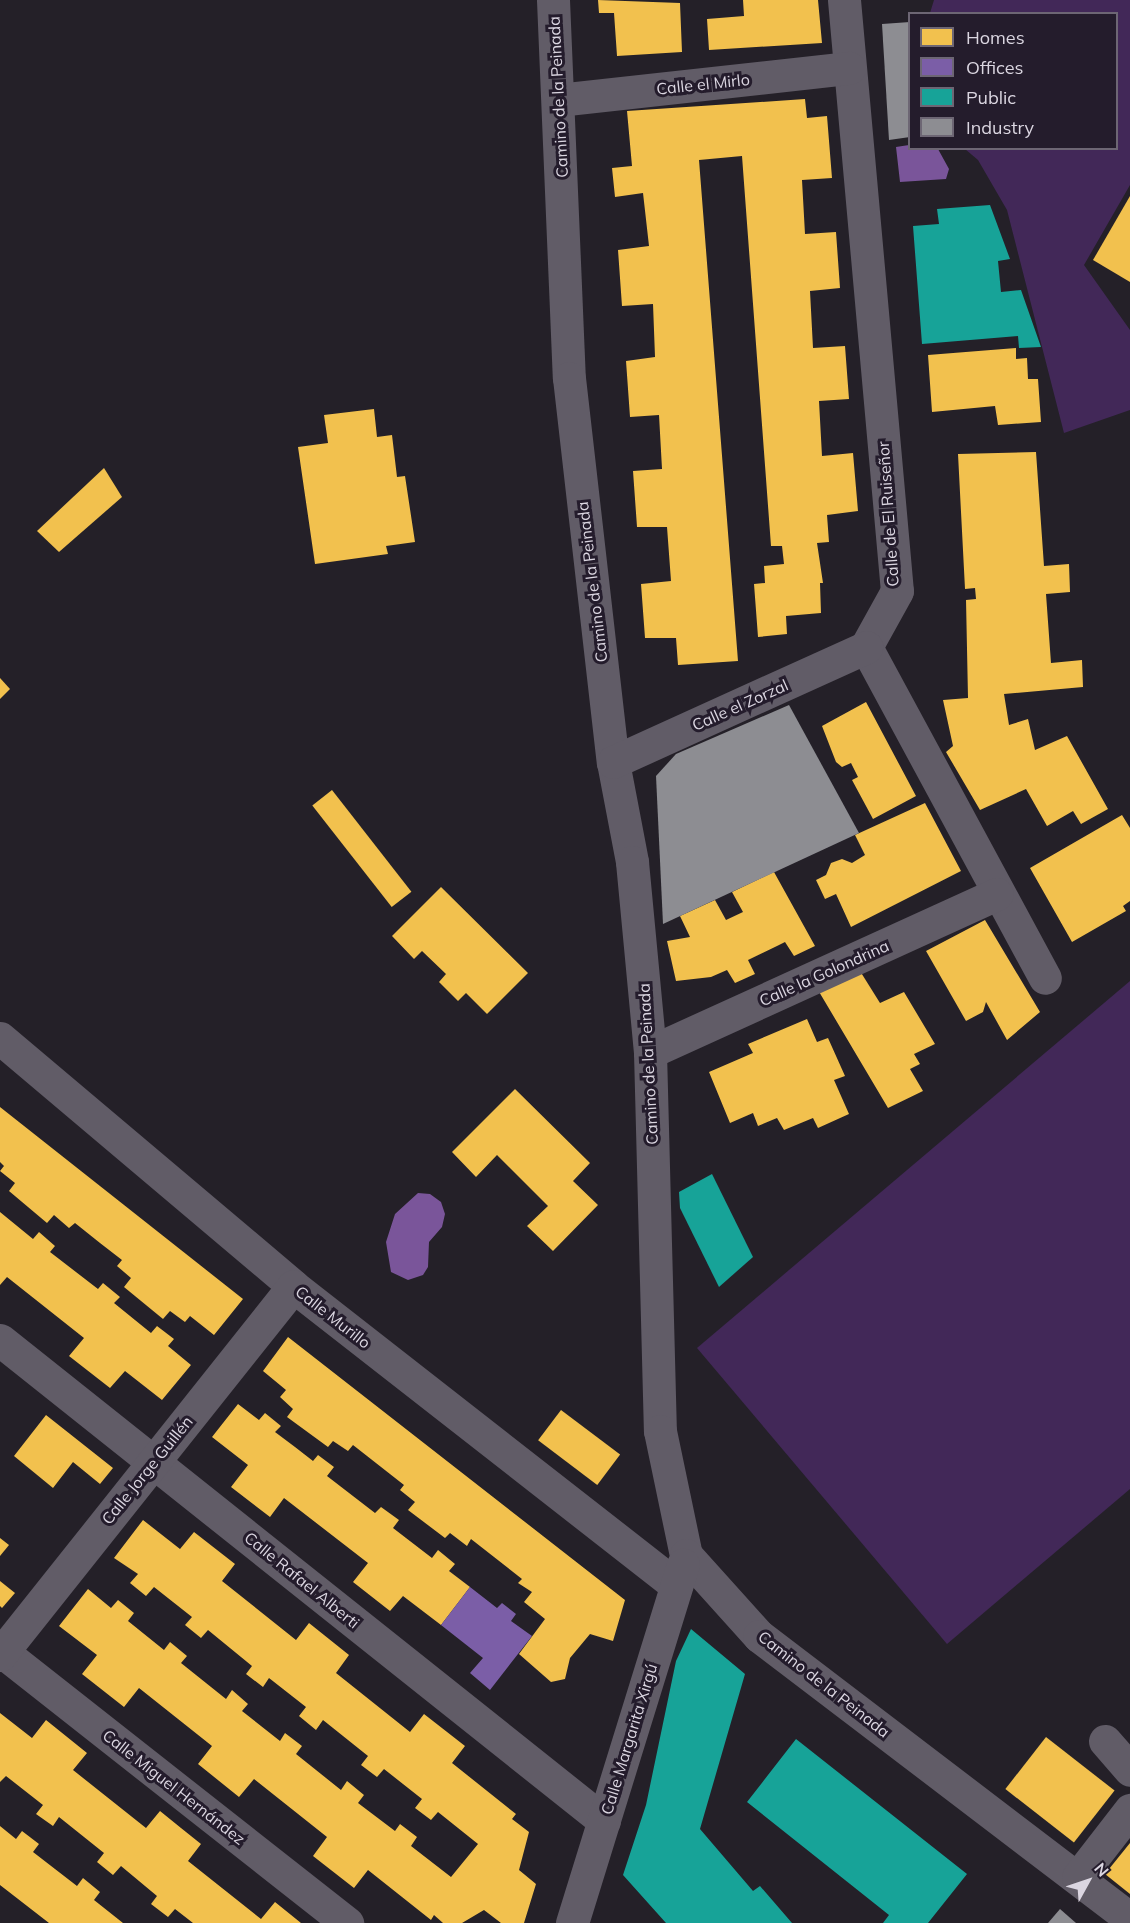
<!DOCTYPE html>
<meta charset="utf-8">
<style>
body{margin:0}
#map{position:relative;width:1130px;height:1923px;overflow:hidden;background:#242028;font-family:Mulish,sans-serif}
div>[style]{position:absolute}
.green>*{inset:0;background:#422858}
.water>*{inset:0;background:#7a559a}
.homes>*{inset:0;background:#f2c14e;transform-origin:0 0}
.offices>*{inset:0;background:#7b5ea7}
.public>*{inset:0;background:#17a398}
.industry>*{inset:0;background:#8d8d92}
.minor>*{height:33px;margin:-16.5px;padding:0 16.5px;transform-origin:16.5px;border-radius:16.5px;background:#615c67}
span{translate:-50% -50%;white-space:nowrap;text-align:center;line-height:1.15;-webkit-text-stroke:6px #241c2c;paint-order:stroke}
.street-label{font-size:16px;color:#dbd6e1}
.legend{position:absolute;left:908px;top:12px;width:210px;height:138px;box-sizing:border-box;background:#241c2c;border:2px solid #6d6674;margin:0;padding:8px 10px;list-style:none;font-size:18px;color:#dbd6e1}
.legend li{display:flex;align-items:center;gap:12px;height:30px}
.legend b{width:30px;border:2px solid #6d6674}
.north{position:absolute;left:1058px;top:1851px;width:60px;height:60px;-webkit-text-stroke:4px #241c2c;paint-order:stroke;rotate:50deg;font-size:16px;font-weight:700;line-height:24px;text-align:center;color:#dbd6e1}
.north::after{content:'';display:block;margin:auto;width:21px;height:27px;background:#dbd6e1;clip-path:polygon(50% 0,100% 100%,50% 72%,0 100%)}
</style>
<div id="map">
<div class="green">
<div style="clip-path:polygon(934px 0,1130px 0,1130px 185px,1084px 265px,1130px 330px,1130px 410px,1064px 433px,1007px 210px,978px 160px,965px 149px,1116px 148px,1116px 14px,930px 13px)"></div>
<div style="clip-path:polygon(1130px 981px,1130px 1489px,947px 1644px,697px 1348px)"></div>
</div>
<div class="water">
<div style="clip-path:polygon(909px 145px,910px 148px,938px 149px,949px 169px,946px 179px,900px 182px,896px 147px)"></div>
<div style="clip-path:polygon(418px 1193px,430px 1194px,441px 1202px,445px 1214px,442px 1227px,429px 1242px,428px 1267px,423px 1275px,408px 1280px,391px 1272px,386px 1242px,395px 1214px)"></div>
</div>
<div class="homes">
<div style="clip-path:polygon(598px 0,680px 3px,682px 52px,617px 56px,614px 13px,599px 13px)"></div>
<div style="clip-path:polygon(743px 0,818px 0,822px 43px,709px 50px,707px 19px,744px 16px)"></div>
<div style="clip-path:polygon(805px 99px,807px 118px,827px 116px,832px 178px,802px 180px,805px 234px,836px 232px,840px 288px,810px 291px,813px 348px,845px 346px,849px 399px,819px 401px,822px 456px,853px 453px,858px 511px,827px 515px,829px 542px,817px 543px,823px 583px,820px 583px,821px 613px,786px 616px,787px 634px,758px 637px,754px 584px,765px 583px,764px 566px,784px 564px,782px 546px,771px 546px,742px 156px,699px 160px,738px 661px,678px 665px,676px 638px,645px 638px,641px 584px,671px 581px,667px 527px,637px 527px,633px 471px,662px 469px,659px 415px,630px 417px,626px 361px,655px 357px,653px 304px,622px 306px,618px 250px,649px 246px,643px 193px,615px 197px,612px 168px,632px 166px,627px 111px)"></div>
<div style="clip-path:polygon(1130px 196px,1130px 282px,1093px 260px)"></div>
<div style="clip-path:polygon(1016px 348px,1016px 359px,1027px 358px,1028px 379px,1038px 379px,1041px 422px,998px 425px,995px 406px,932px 412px,928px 355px)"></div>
<div style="clip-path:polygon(374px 409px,377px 437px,392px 435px,397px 477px,405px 476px,415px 542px,386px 546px,388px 554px,315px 564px,298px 447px,328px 443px,324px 415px)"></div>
<div style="clip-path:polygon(1036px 452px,1044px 566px,1069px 564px,1070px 592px,1046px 594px,1051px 663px,1082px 660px,1083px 687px,1004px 694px,1009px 725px,1028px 719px,1035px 750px,1067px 736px,1108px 809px,1081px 824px,1073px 811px,1047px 826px,1026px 789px,980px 810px,946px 752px,953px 746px,943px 700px,968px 698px,966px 600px,976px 599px,975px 588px,965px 589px,958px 454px)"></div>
<div style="clip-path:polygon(104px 468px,122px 497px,59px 552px,37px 531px)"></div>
<div style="clip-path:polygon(0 678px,10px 689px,0 699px)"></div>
<div style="clip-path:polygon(866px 702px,916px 796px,873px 819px,852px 780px,858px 777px,851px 763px,842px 767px,836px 762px,822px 726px)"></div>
<div style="left:332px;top:790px;width:129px;height:25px;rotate:52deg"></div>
<div style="clip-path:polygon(925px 803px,961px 871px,851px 927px,836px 894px,825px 899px,816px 880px,826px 875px,831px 863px,842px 859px,852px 863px,865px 855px,855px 835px)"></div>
<div style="clip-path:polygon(1122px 815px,1130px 828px,1130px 901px,1123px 906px,1126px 911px,1072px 942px,1030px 868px)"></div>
<div style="clip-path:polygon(774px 872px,815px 946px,794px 956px,785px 942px,777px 946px,748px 960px,755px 974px,735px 983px,727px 970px,711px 977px,676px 981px,667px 941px,690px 937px,680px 916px,715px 900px,726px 920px,743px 912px,732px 892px)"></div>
<div style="clip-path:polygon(441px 887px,528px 973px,487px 1014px,466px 993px,458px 1001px,439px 982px,446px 974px,422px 951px,414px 959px,392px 936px)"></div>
<div style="clip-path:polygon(985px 920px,1040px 1012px,1007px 1040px,986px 1002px,983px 1012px,966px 1021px,926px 951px)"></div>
<div style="clip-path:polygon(860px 971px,880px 1003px,904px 992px,935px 1044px,914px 1054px,920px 1064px,910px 1069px,923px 1091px,888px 1108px,818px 990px)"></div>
<div style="clip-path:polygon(807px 1019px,817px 1042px,828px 1038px,845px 1076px,834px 1080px,849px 1114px,818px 1128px,813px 1118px,784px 1130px,777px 1118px,758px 1126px,753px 1113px,730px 1123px,709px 1072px,753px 1053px,748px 1044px)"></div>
<div style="clip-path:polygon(515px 1089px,590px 1163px,573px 1181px,598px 1205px,553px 1251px,527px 1226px,548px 1206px,497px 1155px,476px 1177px,452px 1152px)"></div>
<div style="clip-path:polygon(0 1107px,243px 1299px,214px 1335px,190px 1316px,185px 1322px,170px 1311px,163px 1319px,124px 1287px,131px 1278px,117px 1266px,122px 1260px,100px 1243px,75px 1223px,69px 1228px,54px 1215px,47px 1223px,9px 1191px,15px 1183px,0 1171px,4px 1166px,0 1162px)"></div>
<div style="clip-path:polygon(0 1212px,33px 1239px,39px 1232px,55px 1246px,50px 1252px,98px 1289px,103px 1283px,120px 1297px,114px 1303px,151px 1333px,157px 1326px,174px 1339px,168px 1346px,191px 1365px,162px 1400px,125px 1371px,110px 1388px,69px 1356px,84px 1338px,7px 1277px,0 1285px)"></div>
<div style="clip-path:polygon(288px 1337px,625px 1600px,613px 1641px,590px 1634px,570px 1658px,565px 1679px,551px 1682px,519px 1654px,545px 1619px,524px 1602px,532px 1592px,518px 1583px,522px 1579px,471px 1539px,467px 1546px,450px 1533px,445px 1538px,408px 1510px,415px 1502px,400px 1490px,404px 1485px,353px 1445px,348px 1451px,333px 1441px,328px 1447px,287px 1417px,293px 1409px,280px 1397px,286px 1390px,263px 1371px)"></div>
<div style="clip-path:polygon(238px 1404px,259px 1420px,265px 1413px,281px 1426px,275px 1432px,295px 1447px,313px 1461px,318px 1455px,334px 1467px,327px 1476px,375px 1513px,381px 1507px,399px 1520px,393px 1528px,432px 1558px,438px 1550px,455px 1564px,449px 1571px,470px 1587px,441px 1625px,403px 1596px,390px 1611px,353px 1582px,368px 1563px,284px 1498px,270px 1517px,231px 1487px,248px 1465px,212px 1437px)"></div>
<div style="left:561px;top:1410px;width:74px;height:38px;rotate:37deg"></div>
<div style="clip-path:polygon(46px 1415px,113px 1468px,100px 1484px,73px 1462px,53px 1488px,14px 1456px)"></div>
<div style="clip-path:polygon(143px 1520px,180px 1549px,194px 1532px,235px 1564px,222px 1581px,296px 1640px,309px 1623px,349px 1655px,336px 1673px,410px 1732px,424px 1714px,465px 1746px,452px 1763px,516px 1814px,512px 1819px,529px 1832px,519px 1870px,536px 1884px,524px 1923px,501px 1923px,484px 1910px,462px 1923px,443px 1923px,434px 1915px,431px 1920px,368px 1870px,354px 1888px,313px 1856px,327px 1837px,254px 1779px,239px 1797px,198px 1764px,212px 1746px,139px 1688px,124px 1707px,82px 1674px,97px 1655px,59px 1626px,88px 1589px,111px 1608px,118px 1600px,134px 1613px,128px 1621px,164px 1650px,170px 1642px,187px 1656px,181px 1663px,226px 1699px,232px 1690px,248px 1704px,242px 1711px,280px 1741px,285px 1733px,302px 1746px,296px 1754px,341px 1790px,347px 1781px,364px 1795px,358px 1803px,395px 1831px,400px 1824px,417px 1837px,411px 1846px,451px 1877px,478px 1844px,438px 1812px,431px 1820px,415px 1808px,422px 1799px,384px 1769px,377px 1777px,361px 1765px,368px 1756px,323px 1720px,316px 1730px,299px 1716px,306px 1707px,269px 1678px,263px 1687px,246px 1674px,252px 1666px,208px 1630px,201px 1638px,185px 1625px,192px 1617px,154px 1587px,146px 1596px,130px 1583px,138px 1574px,114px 1558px)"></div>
<div style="clip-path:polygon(0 1538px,9px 1545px,0 1556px)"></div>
<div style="clip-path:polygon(0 1581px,15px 1593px,2px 1608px,0 1606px)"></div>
<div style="clip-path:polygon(0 1713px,32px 1738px,46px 1720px,87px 1753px,73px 1770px,146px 1828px,160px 1811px,181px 1828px,201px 1844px,188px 1861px,261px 1919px,275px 1902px,301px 1923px,193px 1923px,175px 1909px,168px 1917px,151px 1904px,157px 1896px,121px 1866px,113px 1875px,97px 1862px,104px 1853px,59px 1817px,53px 1826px,36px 1814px,43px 1805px,6px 1776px,0 1782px)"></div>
<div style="left:1046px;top:1737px;width:87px;height:66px;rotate:38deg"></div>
<div style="clip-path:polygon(0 1826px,16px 1839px,22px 1831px,39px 1844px,33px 1852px,77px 1886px,83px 1878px,100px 1892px,94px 1900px,123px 1923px,49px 1923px,0 1885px)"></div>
<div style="clip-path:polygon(1130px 1843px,1130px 1894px,1105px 1874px)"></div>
</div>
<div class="offices">
<div style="clip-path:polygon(470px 1587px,497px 1608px,502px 1603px,516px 1614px,511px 1621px,532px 1636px,490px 1690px,470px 1673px,483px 1658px,441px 1625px)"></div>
</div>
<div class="public">
<div style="clip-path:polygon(990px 205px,1010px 259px,998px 261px,1001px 292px,1021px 290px,1041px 347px,1019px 348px,1018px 336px,922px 344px,913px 226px,939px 224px,937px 209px)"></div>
<div style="clip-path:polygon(712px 1174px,753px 1257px,719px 1287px,680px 1208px,679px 1192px)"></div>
<div style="clip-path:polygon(691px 1629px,745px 1674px,700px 1829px,753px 1891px,760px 1886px,792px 1923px,666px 1923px,623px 1875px,646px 1805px,676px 1661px)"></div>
<div style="clip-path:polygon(796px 1739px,967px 1874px,928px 1923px,883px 1923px,889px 1915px,747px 1802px)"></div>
</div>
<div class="industry">
<div style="clip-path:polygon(910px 22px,910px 137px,889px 140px,882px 24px)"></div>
<div style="clip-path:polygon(789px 705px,859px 833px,663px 924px,656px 776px,676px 754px)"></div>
<div style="clip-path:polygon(1060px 1909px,1076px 1923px,1048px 1923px)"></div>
</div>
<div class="minor">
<div style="left:553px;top:0;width:378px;rotate:87.6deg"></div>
<div style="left:569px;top:378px;width:387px;rotate:83.5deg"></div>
<div style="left:613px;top:762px;width:102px;rotate:79.2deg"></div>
<div style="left:632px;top:862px;width:191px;rotate:84.6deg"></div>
<div style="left:650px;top:1052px;width:379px;rotate:88.5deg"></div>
<div style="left:660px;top:1431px;width:127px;rotate:78.2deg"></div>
<div style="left:686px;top:1555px;width:109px;rotate:48deg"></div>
<div style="left:759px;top:1636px;width:467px;rotate:37.3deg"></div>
<div style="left:844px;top:0;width:593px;rotate:84.88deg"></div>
<div style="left:897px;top:591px;width:64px;rotate:119deg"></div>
<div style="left:558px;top:100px;width:293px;rotate:-6.3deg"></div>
<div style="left:866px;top:647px;width:376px;rotate:61.6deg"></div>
<div style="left:613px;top:762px;width:278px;rotate:-24.4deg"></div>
<div style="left:0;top:1038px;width:384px;rotate:40.2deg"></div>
<div style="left:293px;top:1286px;width:486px;rotate:38deg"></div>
<div style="left:650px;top:1052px;width:381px;rotate:-24.5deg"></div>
<div style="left:0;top:1340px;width:772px;rotate:38.53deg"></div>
<div style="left:0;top:1650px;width:442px;rotate:38.2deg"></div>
<div style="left:0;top:1655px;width:471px;rotate:-51.5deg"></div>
<div style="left:1105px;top:1741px;width:38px;rotate:49deg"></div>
<div style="left:1078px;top:1877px;width:85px;rotate:-52.2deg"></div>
<div style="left:572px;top:1923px;width:375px;rotate:-72.8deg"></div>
</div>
<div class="street-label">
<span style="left:703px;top:84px;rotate:-6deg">Calle el Mirlo</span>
<span style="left:558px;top:97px;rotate:-93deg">Camino de la Peinada</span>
<span style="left:888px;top:514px;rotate:-94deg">Calle de El Ruiseñor</span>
<span style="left:592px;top:582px;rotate:-97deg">Camino de la Peinada</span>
<span style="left:740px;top:705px;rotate:-24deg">Calle el Zorzal</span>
<span style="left:824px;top:973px;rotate:-24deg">Calle la Golondrina</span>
<span style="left:648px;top:1064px;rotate:-93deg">Camino de la Peinada</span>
<span style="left:333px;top:1317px;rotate:38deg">Calle Murillo</span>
<span style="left:147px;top:1470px;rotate:-51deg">Calle Jorge Guillén</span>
<span style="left:302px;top:1580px;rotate:39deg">Calle Rafael Alberti</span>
<span style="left:824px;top:1684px;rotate:38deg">Camino de la Peinada</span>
<span style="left:629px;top:1739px;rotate:-73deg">Calle Margarita Xirgú</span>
<span style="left:174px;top:1787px;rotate:38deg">Calle Miguel Hernández</span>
</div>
<ul class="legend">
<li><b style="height:16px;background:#f2c14e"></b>Homes</li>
<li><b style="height:16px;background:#7b5ea7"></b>Offices</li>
<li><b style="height:16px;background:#17a398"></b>Public</li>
<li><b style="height:16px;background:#8d8d92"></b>Industry</li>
</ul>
<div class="north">N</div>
</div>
